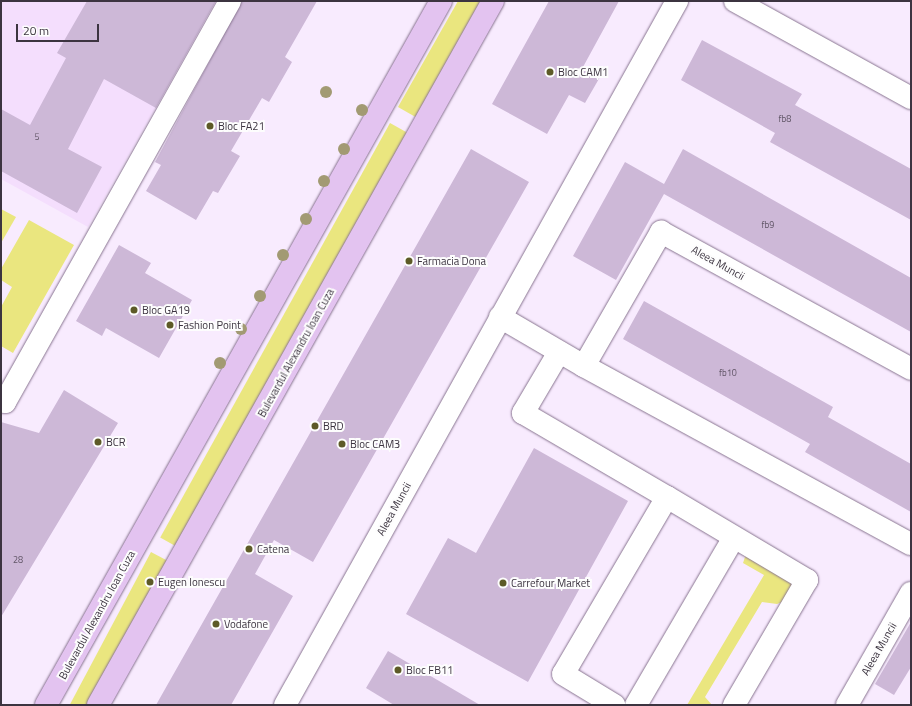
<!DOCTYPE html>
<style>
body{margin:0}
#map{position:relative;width:912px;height:706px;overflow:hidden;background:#f8ebfe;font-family:"Titillium Web",sans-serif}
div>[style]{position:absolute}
.built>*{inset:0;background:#f4defd}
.green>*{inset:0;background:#eae67f;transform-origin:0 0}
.building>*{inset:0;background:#cdb8d7}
.roads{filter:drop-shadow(0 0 1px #887490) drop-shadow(0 0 1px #887490)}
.minor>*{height:22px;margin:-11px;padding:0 11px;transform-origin:11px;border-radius:11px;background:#fff}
.major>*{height:22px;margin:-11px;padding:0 11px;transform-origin:11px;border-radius:11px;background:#e3c3f0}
.trees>*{width:12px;height:12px;margin:-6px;border-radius:50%;background:#a29a73}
.dots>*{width:11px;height:11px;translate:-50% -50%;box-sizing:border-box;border:2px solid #fdfdfd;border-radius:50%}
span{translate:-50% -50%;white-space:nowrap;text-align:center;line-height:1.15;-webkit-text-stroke:4px #fdfdfd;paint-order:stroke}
.number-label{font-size:9px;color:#605566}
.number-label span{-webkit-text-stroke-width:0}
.poi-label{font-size:11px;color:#3c3440}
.left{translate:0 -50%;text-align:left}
.street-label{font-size:11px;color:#3c3440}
.frame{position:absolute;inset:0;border:2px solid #3c3440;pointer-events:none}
.scale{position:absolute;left:16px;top:24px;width:83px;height:18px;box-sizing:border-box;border:2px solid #3c3440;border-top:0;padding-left:5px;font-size:12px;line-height:14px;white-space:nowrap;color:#3c3440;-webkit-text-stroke:3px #fdfdfd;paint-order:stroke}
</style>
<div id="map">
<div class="built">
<div style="clip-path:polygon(1px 1px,216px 1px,88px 227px,1px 179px)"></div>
</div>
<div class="green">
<div style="clip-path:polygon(458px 1px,484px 1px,419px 119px,398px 107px)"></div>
<div style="left:390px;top:123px;width:23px;height:474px;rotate:29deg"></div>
<div style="clip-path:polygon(1px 209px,16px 217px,1px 243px)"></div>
<div style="clip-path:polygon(29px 220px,74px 245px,13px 353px,1px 346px,1px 307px,12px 287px,1px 280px,1px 269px)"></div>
<div style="left:151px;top:552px;width:24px;height:176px;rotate:28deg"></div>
<div style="clip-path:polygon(746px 554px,791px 578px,792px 590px,788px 600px,777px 604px,762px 602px,705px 697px,712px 705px,687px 705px,764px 575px,743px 563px)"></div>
</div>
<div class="building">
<div style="clip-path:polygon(87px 1px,216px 1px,156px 108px,104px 79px,68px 149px,102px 167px,77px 213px,1px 171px,1px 109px,30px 125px,66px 58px,57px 53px)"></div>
<div style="clip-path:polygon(242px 1px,317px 1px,285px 57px,292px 62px,269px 102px,262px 98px,231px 151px,240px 156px,218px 193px,213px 191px,196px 220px,146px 191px,161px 165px,155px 162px)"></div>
<div style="clip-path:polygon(549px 1px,619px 1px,583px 67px,600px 77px,585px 103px,569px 95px,547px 134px,492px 104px)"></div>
<div style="clip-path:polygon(702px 40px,802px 94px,795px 105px,911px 169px,911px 220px,770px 142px,775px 133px,681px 80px)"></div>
<div style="clip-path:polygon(471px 149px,529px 182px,313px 562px,274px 540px,255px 574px,293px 596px,231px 705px,156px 705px)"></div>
<div style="clip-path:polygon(683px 149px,911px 278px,911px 332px,664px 194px,616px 280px,573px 256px,625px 162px,664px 184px)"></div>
<div style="clip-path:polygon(119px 245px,151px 263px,145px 273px,192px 300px,159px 358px,106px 328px,102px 336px,76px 321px)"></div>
<div style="clip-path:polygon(644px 301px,833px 407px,828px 417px,911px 464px,911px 512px,805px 452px,810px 444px,623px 339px)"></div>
<div style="clip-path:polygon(64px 390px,118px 423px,1px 617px,1px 422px,39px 433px)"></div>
<div style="clip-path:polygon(534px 448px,628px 501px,528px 682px,406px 614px,448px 538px,476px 553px)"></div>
<div style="clip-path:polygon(911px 622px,911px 667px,894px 695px,875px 684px)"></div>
<div style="clip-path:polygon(388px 651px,480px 705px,394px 705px,366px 688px)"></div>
</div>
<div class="roads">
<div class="minor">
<div style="left:735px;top:1px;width:201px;rotate:28.9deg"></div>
<div style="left:500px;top:317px;width:97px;rotate:30.3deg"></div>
<div style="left:584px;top:366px;width:372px;rotate:28.6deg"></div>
<div style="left:559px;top:352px;width:71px;rotate:120.5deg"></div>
<div style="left:523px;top:413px;width:167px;rotate:30.3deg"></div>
<div style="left:667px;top:497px;width:205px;rotate:120.4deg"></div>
<div style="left:563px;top:674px;width:60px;rotate:31.3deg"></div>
<div style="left:584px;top:366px;width:155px;rotate:-60.1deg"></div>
<div style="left:661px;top:232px;width:285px;rotate:28.7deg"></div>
<div style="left:1px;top:399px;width:5px;rotate:37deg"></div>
<div style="left:5px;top:402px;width:460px;rotate:-60.7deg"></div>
<div style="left:667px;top:497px;width:163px;rotate:30.7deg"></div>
<div style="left:807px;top:580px;width:145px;rotate:120.3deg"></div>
<div style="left:285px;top:705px;width:806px;rotate:-60.89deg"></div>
<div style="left:636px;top:705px;width:194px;rotate:-59.7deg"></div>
<div style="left:847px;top:705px;width:129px;rotate:-60.3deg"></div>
</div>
<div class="major">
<div style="left:46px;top:705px;width:807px;rotate:-60.7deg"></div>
<div style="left:98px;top:705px;width:807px;rotate:-60.7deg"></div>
</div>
</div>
<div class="trees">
<div style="left:326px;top:92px"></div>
<div style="left:362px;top:110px"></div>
<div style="left:344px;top:149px"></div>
<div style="left:324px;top:181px"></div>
<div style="left:306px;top:219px"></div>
<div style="left:283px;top:255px"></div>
<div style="left:260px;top:296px"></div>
<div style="left:241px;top:329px"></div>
<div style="left:220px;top:363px"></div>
</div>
<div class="dots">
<div style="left:550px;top:72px;background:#5d5a27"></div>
<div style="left:210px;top:126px;background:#5d5a27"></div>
<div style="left:409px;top:261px;background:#5d5a27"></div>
<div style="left:134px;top:310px;background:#5d5a27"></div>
<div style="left:170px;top:325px;background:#5d5a27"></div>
<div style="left:315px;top:426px;background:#5d5a27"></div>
<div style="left:98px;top:442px;background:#5d5a27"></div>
<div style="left:342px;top:444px;background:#5d5a27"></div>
<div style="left:249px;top:549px;background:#5d5a27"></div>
<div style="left:150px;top:582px;background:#5d5a27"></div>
<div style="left:503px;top:583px;background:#5d5a27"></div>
<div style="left:216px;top:624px;background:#5d5a27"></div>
<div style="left:398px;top:670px;background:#5d5a27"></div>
</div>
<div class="number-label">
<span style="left:785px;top:119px">fb8</span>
<span style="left:37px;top:137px">5</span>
<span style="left:768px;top:225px">fb9</span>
<span style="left:728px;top:373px">fb10</span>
<span style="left:18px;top:560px">28</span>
</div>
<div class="poi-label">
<span class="left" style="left:558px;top:72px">Bloc CAM1</span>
<span class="left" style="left:218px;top:126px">Bloc FA21</span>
<span class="left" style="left:417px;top:261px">Farmacia Dona</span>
<span class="left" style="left:142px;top:310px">Bloc GA19</span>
<span class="left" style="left:178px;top:325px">Fashion Point</span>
<span class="left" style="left:323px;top:426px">BRD</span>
<span class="left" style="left:106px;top:442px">BCR</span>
<span class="left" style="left:350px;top:444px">Bloc CAM3</span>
<span class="left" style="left:257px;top:549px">Catena</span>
<span class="left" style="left:158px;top:582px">Eugen Ionescu</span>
<span class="left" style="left:511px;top:583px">Carrefour Market</span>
<span class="left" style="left:224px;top:624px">Vodafone</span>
<span class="left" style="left:406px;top:670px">Bloc FB11</span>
</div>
<div class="street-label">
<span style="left:718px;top:263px;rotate:29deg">Aleea Muncii</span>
<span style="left:296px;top:353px;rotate:-61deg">Bulevardul Alexandru Ioan Cuza</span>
<span style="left:394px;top:509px;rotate:-61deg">Aleea Muncii</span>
<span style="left:97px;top:615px;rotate:-61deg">Bulevardul Alexandru Ioan Cuza</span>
<span style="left:879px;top:649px;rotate:-60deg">Aleea Muncii</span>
</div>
<div class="frame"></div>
<div class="scale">20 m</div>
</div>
